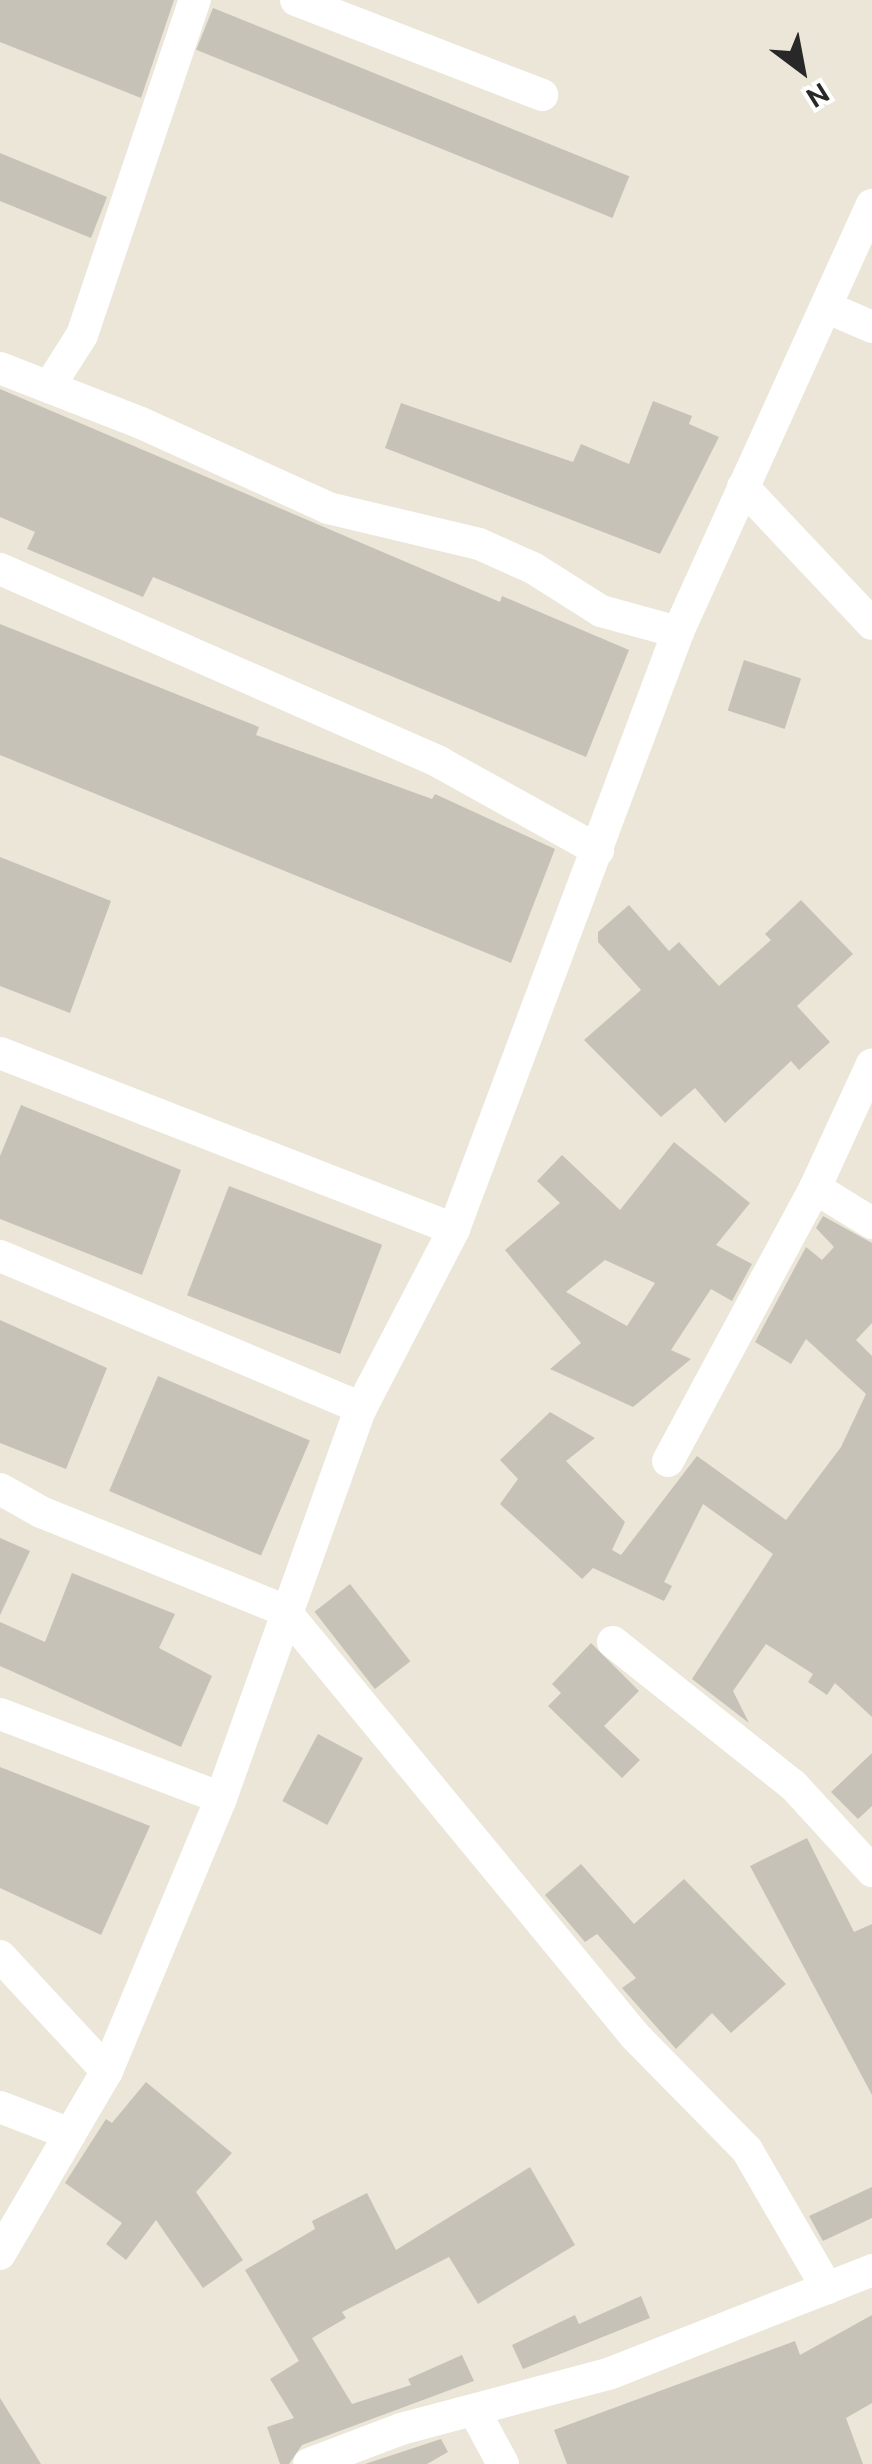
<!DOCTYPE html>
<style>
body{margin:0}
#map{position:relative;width:872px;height:2464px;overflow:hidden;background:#ece6d8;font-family:Ubuntu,sans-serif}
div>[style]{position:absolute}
.building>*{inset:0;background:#c7c2b8;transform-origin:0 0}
.minor>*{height:32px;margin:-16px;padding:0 16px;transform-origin:16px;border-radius:16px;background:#fff}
span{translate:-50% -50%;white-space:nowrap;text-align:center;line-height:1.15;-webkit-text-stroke:8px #fff;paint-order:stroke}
.north{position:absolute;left:752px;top:20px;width:100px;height:100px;-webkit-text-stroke:8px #fff;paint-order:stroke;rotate:148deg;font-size:28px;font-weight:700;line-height:40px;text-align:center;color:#282828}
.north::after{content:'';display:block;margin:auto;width:35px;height:45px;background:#282828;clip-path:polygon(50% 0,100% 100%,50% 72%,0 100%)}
</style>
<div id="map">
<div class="building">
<div style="clip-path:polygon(0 0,174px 0,141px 98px,0 42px)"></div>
<div style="left:213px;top:8px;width:449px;height:45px;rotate:22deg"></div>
<div style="clip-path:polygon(0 153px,107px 197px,91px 238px,0 201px)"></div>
<div style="clip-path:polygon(0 389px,500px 602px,502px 596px,629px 650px,586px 757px,153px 577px,143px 597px,27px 549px,35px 532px,0 517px)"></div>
<div style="clip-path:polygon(653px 401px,692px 416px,689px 424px,719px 437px,660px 554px,385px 448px,401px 403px,573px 462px,581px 444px,629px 464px)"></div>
<div style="clip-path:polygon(0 624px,259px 727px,256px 735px,432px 799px,435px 794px,555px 849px,511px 963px,0 755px)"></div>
<div style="left:744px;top:660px;width:60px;height:53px;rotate:18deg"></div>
<div style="clip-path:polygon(0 857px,111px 901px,70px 1013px,0 986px)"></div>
<div style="clip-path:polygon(801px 900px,853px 954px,797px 1006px,830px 1042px,799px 1070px,791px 1061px,725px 1123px,695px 1088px,661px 1117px,584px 1040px,641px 990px,598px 942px,598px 932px,629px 905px,669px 951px,679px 942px,719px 986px,771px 940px,765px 934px)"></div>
<div style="clip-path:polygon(21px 1105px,181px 1170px,142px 1275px,0 1219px,0 1156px)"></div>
<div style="clip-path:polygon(evenodd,674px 1142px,750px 1203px,716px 1245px,752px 1264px,732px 1301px,711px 1289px,671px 1350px,691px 1359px,633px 1407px,550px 1369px,581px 1343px,505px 1250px,560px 1203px,537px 1181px,562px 1155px,620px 1210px,674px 1142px,605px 1260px,655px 1283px,627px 1326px,566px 1292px,605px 1260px)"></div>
<div style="left:229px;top:1186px;width:164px;height:117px;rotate:21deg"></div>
<div style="clip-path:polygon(823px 1216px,872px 1243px,872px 1323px,856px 1340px,872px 1356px,872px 1717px,835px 1683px,827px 1695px,808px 1682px,813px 1674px,766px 1644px,733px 1691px,749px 1723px,692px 1679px,773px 1554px,703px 1504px,664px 1582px,672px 1586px,664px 1601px,593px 1568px,582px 1579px,500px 1504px,518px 1479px,500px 1460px,550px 1412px,595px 1438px,566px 1461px,625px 1522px,612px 1550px,621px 1555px,697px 1456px,786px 1520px,841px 1447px,866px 1394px,806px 1339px,791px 1364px,755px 1342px,806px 1247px,822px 1260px,834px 1247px,816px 1228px)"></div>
<div style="clip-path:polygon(0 1320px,107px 1368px,66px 1469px,0 1443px)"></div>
<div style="left:158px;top:1376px;width:165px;height:125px;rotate:23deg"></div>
<div style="clip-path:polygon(0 1538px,30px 1551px,0 1615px)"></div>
<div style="clip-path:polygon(72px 1573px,175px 1614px,159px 1648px,212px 1676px,181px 1747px,0 1666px,0 1622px,45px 1642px)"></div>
<div style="left:350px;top:1584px;width:98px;height:45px;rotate:52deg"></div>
<div style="clip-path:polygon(591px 1643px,639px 1691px,604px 1726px,640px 1760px,622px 1778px,548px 1706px,561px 1693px,552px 1684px)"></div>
<div style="left:318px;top:1734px;width:51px;height:76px;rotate:28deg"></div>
<div style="clip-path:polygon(872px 1753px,872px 1806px,858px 1819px,831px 1792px)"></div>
<div style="clip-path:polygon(0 1767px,150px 1826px,101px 1935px,0 1888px)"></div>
<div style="clip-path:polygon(807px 1838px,854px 1932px,872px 1924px,872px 2095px,750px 1866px)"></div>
<div style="clip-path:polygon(581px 1864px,634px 1924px,684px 1879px,786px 1984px,731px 2033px,712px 2013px,676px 2049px,622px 1988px,636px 1978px,597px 1934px,585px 1942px,545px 1895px)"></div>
<div style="clip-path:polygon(146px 2082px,232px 2153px,196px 2192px,243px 2260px,203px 2288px,156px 2220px,126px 2260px,106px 2244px,122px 2223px,65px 2183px,106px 2119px,112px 2123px)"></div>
<div style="clip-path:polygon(530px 2167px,575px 2245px,478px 2304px,449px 2257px,342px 2312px,346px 2318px,312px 2338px,352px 2404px,411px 2385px,408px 2379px,462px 2355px,474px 2381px,302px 2445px,289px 2464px,280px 2464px,267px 2427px,294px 2418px,270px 2379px,299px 2361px,245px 2270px,315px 2229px,312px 2221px,367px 2193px,396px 2250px)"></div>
<div style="clip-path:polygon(872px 2187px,872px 2218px,823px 2241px,809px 2216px)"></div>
<div style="clip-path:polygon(641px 2296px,650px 2318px,523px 2369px,512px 2345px,575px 2315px,579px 2324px)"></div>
<div style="clip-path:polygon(872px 2315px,872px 2403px,846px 2418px,863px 2464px,567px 2464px,554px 2430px,795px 2341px,800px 2355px)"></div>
<div style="clip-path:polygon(0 2398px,41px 2464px,0 2464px)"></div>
<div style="clip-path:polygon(441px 2439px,448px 2452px,427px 2464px,365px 2464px)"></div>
</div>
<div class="minor">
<div style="left:296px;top:0;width:264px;rotate:21.1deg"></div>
<div style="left:826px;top:307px;width:50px;rotate:23.5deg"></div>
<div style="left:0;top:368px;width:151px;rotate:21.3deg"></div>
<div style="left:141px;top:423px;width:205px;rotate:24.4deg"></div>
<div style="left:328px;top:508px;width:155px;rotate:13.4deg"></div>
<div style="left:479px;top:544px;width:59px;rotate:24deg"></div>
<div style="left:533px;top:568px;width:80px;rotate:32.3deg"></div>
<div style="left:601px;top:611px;width:80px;rotate:15.3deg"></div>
<div style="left:49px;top:387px;width:62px;rotate:-57.6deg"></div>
<div style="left:82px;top:335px;width:354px;rotate:-71.4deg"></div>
<div style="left:743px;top:487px;width:188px;rotate:46.7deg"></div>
<div style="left:0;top:569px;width:480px;rotate:23.7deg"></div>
<div style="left:439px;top:762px;width:182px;rotate:29deg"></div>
<div style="left:0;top:1053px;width:487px;rotate:21.2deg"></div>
<div style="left:815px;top:1188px;width:67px;rotate:31.6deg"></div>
<div style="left:0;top:1256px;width:392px;rotate:22.8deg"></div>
<div style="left:668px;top:1461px;width:310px;rotate:-61.7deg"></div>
<div style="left:815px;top:1188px;width:136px;rotate:-65.3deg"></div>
<div style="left:0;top:1489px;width:47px;rotate:29.3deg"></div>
<div style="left:41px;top:1512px;width:262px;rotate:22deg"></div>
<div style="left:284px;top:1610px;width:552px;rotate:50.51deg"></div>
<div style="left:635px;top:2036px;width:160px;rotate:45.5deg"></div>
<div style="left:747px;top:2150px;width:160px;rotate:59.9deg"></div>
<div style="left:613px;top:1642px;width:230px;rotate:38.5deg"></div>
<div style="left:793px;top:1785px;width:117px;rotate:47.4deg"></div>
<div style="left:0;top:1714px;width:236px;rotate:20.8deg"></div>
<div style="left:0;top:1956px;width:157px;rotate:47.1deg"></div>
<div style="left:0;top:2107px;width:75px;rotate:21.1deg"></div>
<div style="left:70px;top:2134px;width:139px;rotate:120.3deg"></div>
<div style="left:70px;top:2134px;width:73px;rotate:-59.6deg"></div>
<div style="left:107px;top:2071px;width:296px;rotate:-67.3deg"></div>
<div style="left:221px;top:1798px;width:414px;rotate:-70.3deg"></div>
<div style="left:361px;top:1408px;width:202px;rotate:-62.5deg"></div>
<div style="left:454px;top:1229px;width:638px;rotate:-69.43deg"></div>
<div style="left:678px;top:632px;width:469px;rotate:-65.6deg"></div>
<div style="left:475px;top:2412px;width:59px;rotate:61.7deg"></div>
<div style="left:309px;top:2464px;width:98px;rotate:-20.8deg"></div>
<div style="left:401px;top:2429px;width:217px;rotate:-14.9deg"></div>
<div style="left:611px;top:2373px;width:281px;rotate:-21.5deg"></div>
</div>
<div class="north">N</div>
</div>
